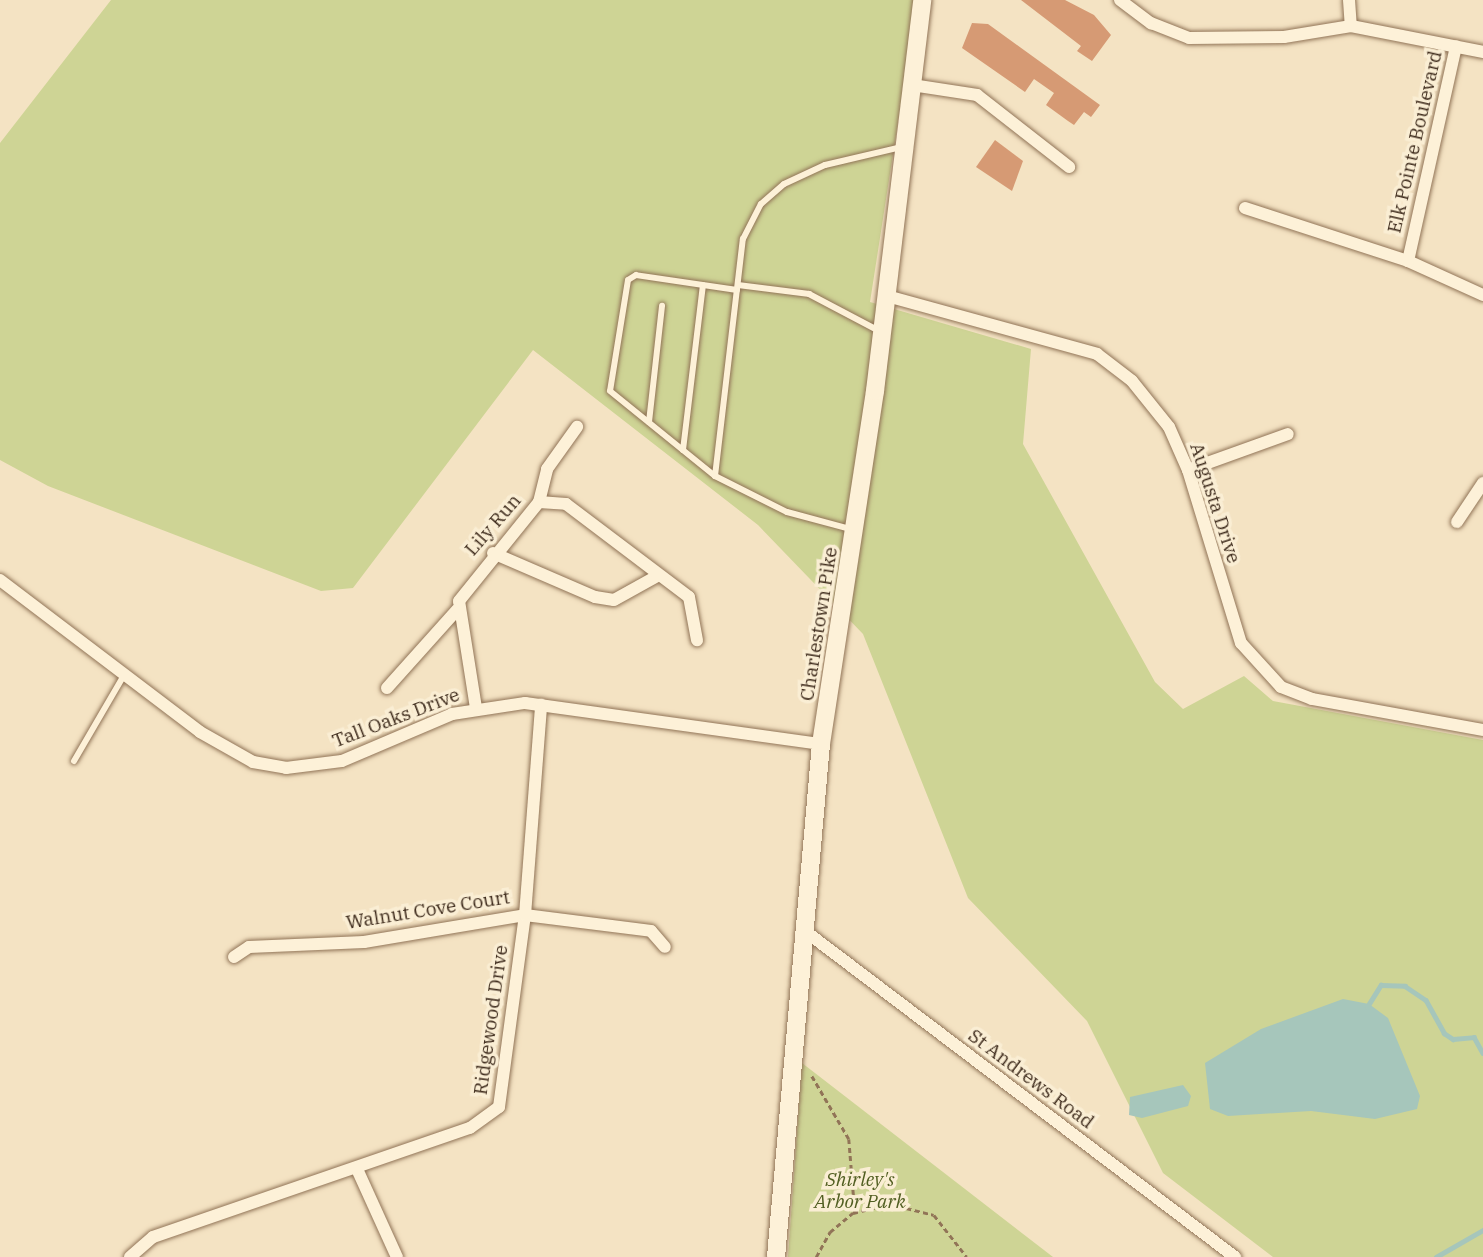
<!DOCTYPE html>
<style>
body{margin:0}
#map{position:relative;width:1483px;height:1257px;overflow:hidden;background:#f4e3c3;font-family:"IBM Plex Serif",serif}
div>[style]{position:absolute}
.green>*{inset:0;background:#ced495}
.water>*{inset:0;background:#a6c6bb}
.stream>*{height:4.5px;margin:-2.25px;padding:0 2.25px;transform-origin:2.25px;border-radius:2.25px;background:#a6c6bb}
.building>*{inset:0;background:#d69a74}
.path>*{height:2.5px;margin-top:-1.25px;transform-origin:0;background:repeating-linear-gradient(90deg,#917457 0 5px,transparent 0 8.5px)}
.roads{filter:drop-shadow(0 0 2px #917457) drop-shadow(0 0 2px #917457)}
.lane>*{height:6px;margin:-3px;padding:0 3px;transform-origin:3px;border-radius:3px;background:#fdf1d8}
.street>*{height:12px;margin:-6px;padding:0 6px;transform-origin:6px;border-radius:6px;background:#fdf1d8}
.secondary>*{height:18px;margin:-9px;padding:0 9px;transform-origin:9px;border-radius:9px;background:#fdf1d8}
span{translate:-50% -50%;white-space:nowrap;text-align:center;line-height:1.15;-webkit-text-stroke:7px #faeed4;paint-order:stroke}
.street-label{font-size:19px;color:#3f2c1d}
.park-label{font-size:19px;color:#515e21;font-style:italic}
</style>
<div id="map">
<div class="green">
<div style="clip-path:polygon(111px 0,917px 0,870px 302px,1031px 349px,1023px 444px,1155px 682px,1183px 709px,1244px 676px,1273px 701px,1483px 740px,1483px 1257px,1273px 1257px,1163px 1173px,1087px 1021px,968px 898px,863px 634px,758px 525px,533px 350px,353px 588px,321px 591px,48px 486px,0 460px,0 143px)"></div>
<div style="clip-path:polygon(802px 1063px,1053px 1257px,788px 1257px)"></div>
</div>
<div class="water">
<div style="clip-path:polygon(1343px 999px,1369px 1004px,1388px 1018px,1420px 1096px,1417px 1109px,1375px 1119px,1311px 1111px,1228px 1116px,1210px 1109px,1205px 1063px,1261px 1029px)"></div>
<div style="clip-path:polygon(1183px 1085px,1191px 1096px,1188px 1106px,1142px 1118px,1129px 1115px,1130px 1097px)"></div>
</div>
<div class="stream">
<div style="left:1367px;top:1007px;width:26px;rotate:-58deg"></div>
<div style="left:1381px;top:985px;width:24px;rotate:2deg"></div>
<div style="left:1405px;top:986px;width:25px;rotate:34deg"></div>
<div style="left:1426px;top:1000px;width:38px;rotate:61deg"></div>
<div style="left:1444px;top:1033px;width:11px;rotate:34deg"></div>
<div style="left:1453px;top:1039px;width:21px;rotate:-5deg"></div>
<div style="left:1474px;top:1037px;width:18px;rotate:61deg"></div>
<div style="left:1436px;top:1257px;width:54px;rotate:-29.9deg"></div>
</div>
<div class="building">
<div style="clip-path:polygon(1021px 0,1065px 0,1094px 15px,1111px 35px,1092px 61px,1077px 51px,1081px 46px)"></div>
<div style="clip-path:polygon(972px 23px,988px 24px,1100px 105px,1091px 117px,1084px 112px,1074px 125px,1068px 121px,1046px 105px,1054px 93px,1034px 79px,1025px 92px,962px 48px)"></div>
<div style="clip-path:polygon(995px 140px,1023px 161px,1012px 191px,976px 167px)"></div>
</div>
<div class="path">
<div style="left:812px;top:1076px;width:73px;rotate:59.6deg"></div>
<div style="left:849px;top:1139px;width:73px;rotate:85.3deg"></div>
<div style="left:816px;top:1257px;width:29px;rotate:-61deg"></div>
<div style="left:830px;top:1232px;width:30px;rotate:-40deg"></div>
<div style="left:853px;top:1213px;width:38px;rotate:-14deg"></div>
<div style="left:890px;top:1204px;width:45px;rotate:14deg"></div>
<div style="left:934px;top:1215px;width:53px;rotate:51.8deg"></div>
</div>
<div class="roads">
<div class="lane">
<div style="left:738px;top:285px;width:72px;rotate:7.2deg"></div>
<div style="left:809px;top:294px;width:81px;rotate:27.8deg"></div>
<div style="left:737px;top:290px;width:102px;rotate:-171.6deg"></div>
<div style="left:636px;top:275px;width:9px;rotate:148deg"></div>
<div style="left:628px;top:280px;width:112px;rotate:99.2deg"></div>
<div style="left:610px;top:391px;width:135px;rotate:39deg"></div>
<div style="left:715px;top:476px;width:80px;rotate:26.6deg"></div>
<div style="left:787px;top:512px;width:65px;rotate:15.1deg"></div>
<div style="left:649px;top:422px;width:117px;rotate:-83.6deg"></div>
<div style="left:683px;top:450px;width:166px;rotate:-83.1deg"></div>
<div style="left:715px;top:476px;width:239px;rotate:-83.3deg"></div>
<div style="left:743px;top:239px;width:39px;rotate:-63deg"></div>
<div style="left:761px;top:204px;width:30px;rotate:-41deg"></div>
<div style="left:784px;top:184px;width:45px;rotate:-24.9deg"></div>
<div style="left:825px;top:165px;width:78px;rotate:-13.3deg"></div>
<div style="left:74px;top:761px;width:99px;rotate:-59.8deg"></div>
</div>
<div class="street">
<div style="left:1120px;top:0;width:39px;rotate:37deg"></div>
<div style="left:1151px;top:23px;width:41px;rotate:21.5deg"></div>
<div style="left:1189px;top:38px;width:95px;rotate:-0.6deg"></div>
<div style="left:1284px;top:37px;width:68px;rotate:-9.3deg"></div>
<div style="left:1351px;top:26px;width:135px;rotate:11.1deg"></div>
<div style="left:1349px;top:0;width:26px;rotate:86deg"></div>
<div style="left:912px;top:85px;width:66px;rotate:8.7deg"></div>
<div style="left:977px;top:95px;width:117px;rotate:38deg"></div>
<div style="left:1245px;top:208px;width:171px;rotate:18deg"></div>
<div style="left:1408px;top:261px;width:82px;rotate:24.4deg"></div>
<div style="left:1408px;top:261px;width:220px;rotate:-77.4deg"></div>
<div style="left:887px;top:296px;width:218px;rotate:15.4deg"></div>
<div style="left:1097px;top:354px;width:44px;rotate:37.6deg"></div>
<div style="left:1132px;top:381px;width:59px;rotate:51.2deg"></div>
<div style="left:1169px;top:427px;width:47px;rotate:66.2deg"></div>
<div style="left:1188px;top:470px;width:181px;rotate:73deg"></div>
<div style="left:1241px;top:643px;width:59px;rotate:47.7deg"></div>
<div style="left:1281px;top:687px;width:33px;rotate:21deg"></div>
<div style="left:1312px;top:699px;width:174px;rotate:10.3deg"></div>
<div style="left:1188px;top:470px;width:106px;rotate:-19.8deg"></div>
<div style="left:539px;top:502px;width:34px;rotate:-76deg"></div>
<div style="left:547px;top:469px;width:52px;rotate:-54.5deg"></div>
<div style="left:1457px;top:522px;width:47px;rotate:-56.3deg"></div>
<div style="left:493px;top:553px;width:111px;rotate:23.3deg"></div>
<div style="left:595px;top:597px;width:19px;rotate:9deg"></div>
<div style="left:614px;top:600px;width:51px;rotate:-29.1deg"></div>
<div style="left:0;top:580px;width:251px;rotate:37.2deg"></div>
<div style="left:200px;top:732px;width:61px;rotate:29.5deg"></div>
<div style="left:253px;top:762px;width:34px;rotate:10deg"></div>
<div style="left:286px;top:768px;width:56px;rotate:-7.1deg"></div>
<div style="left:342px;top:761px;width:120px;rotate:-23.1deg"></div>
<div style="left:452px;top:714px;width:74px;rotate:-8.6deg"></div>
<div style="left:525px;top:703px;width:299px;rotate:7.9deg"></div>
<div style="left:387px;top:688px;width:105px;rotate:-48.1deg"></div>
<div style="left:476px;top:708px;width:108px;rotate:-99deg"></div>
<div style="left:459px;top:601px;width:127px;rotate:-51.1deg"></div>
<div style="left:539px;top:502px;width:27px;rotate:4deg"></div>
<div style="left:566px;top:504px;width:154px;rotate:37.1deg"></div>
<div style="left:689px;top:597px;width:44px;rotate:79.5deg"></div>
<div style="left:805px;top:931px;width:540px;rotate:37.17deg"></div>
<div style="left:234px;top:957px;width:18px;rotate:-34deg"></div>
<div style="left:249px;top:947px;width:115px;rotate:-2.5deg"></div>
<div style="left:364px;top:942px;width:163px;rotate:-9.5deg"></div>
<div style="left:525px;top:915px;width:127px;rotate:7.2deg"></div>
<div style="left:651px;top:931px;width:21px;rotate:49deg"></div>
<div style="left:357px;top:1169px;width:97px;rotate:65.6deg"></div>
<div style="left:130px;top:1257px;width:30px;rotate:-41deg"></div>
<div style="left:153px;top:1237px;width:335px;rotate:-19deg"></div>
<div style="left:470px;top:1128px;width:36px;rotate:-36deg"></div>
<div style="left:499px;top:1107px;width:194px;rotate:-82.3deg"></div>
<div style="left:525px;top:915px;width:211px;rotate:-85.6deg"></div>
</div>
<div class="secondary">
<div style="left:776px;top:1257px;width:515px;rotate:-84.99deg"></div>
<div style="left:821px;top:744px;width:357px;rotate:-81.3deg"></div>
<div style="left:875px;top:391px;width:394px;rotate:-83.1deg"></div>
</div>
</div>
<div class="street-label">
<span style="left:1415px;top:142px;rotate:-77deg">Elk Pointe Boulevard</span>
<span style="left:1215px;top:503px;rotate:72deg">Augusta Drive</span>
<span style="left:493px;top:525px;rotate:-49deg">Lily Run</span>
<span style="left:819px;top:624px;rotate:-81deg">Charlestown Pike</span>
<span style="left:396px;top:718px;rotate:-21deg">Tall Oaks Drive</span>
<span style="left:428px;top:910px;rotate:-9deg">Walnut Cove Court</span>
<span style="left:491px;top:1020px;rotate:-82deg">Ridgewood Drive</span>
<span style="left:1031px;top:1079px;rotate:37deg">St Andrews Road</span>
</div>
<div class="park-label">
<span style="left:860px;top:1191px">Shirley's<br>Arbor Park</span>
</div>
</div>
